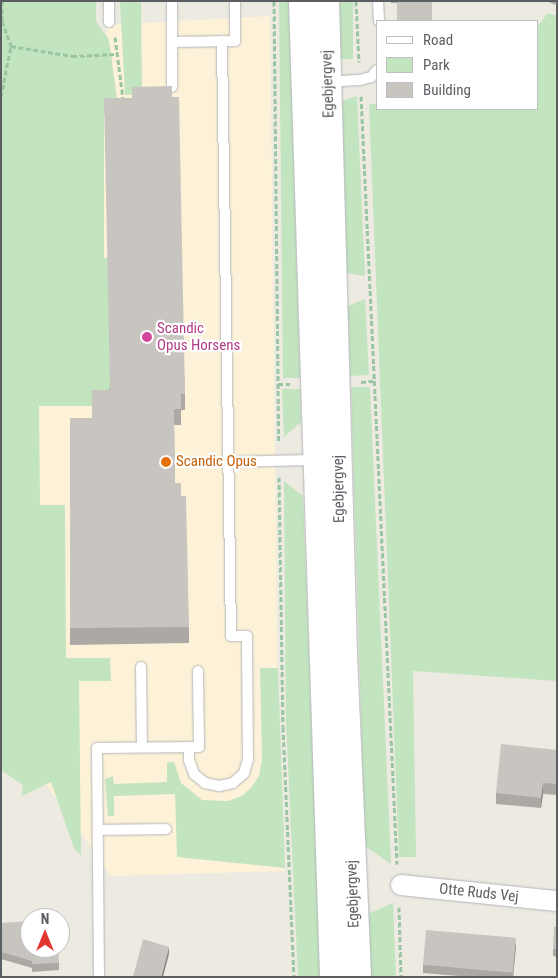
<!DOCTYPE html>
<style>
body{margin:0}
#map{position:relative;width:558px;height:978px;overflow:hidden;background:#edeae2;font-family:"Roboto Condensed",sans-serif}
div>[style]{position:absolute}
.commercial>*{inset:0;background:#fdf2d8}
.green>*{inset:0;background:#c2e4bf;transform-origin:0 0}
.path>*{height:3px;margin-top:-1.5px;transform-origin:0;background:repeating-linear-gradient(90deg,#99c5a3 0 5px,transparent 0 7.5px)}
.roads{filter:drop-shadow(0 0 1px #b3b6b9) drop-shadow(0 0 1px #b3b6b9)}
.lane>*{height:10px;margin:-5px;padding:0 5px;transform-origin:5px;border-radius:5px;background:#fff}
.street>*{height:20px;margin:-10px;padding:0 10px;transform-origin:10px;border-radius:10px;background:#fff}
.secondary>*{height:28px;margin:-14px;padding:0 14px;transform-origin:14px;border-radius:14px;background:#fff}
.wall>*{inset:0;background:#aca9a5}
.shaded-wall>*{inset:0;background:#8c8a86}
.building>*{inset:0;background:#c8c5c0;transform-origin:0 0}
.dots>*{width:14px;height:14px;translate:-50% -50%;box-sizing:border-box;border:2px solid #fff;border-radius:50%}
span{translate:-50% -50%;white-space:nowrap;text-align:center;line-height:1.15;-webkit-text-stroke:4.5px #fff;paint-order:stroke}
.street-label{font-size:15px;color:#5b5f63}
.hotel-label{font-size:15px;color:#b23c85}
.left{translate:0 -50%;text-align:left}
.food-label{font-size:15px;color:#c56008}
.frame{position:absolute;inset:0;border:2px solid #5b5f63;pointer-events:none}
.legend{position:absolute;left:376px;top:20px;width:162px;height:90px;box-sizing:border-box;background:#fff;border:1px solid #bdbfc1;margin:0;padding:6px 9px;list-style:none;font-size:15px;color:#5b5f63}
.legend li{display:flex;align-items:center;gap:10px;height:25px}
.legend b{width:25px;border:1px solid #bdbfc1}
.north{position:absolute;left:20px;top:908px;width:50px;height:50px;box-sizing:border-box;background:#fff;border:1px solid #bdbfc1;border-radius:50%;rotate:0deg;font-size:14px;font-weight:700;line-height:20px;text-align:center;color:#5b5f63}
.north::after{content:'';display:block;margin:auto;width:18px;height:22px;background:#e33532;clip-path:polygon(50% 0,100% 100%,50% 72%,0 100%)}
</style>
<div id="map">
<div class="commercial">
<div style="clip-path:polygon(270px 16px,278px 712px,285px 871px,111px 876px,43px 780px,1px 353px,106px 49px,107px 25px)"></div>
</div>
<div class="green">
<div style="clip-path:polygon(1px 1px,96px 1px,96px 21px,109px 40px,119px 114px,104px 115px,104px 258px,113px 259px,110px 406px,39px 406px,40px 505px,65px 505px,66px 658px,110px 658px,111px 681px,79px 681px,81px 855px,74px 848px,51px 782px,22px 796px,23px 785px,1px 770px)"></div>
<div style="clip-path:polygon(120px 1px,141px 1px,142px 94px,125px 95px)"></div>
<div style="clip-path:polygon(279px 1px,289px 1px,300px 378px,283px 378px)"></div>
<div style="left:340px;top:1px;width:13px;height:58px"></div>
<div style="clip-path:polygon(548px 13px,557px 16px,557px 681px,413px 671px,416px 857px,399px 857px,369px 104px,377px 104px,377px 109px,537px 109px,537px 27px)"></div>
<div style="clip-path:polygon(357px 96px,365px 276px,347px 273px,342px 101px)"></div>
<div style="clip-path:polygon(365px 299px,369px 375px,350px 376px,348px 306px)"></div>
<div style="clip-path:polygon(351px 387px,370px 387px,391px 864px,365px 846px)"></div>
<div style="clip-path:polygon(282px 389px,300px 389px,301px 422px,284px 437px)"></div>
<div style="clip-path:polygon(284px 481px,303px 496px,321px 977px,298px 977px,286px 723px)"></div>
<div style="clip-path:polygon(260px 668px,278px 668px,285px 868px,177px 857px,175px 794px,114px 796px,114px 816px,108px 816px,105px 779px,113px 776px,114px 784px,167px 782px,167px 762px,174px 762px,181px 783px,202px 800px,228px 801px,242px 796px,251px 788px,259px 776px,262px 759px)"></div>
<div style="clip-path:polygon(393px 903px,396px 977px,371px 977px,368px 914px)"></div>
</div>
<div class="path">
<div style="left:2px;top:1px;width:20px;rotate:90deg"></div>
<div style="left:2px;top:21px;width:27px;rotate:70deg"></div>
<div style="left:11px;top:46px;width:62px;rotate:9.3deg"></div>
<div style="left:72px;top:56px;width:45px;rotate:-2.5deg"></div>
<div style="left:274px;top:1px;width:442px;rotate:89.4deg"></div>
<div style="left:356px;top:1px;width:61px;rotate:87.2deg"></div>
<div style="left:115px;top:37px;width:63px;rotate:82.6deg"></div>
<div style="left:361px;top:96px;width:769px;rotate:87.32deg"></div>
<div style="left:1px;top:97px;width:52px;rotate:-78.9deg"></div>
<div style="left:361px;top:382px;width:12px;rotate:-5deg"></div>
<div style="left:278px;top:384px;width:12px"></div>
<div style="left:279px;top:477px;width:250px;rotate:89.1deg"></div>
<div style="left:283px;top:727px;width:250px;rotate:87.5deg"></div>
<div style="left:399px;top:907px;width:70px;rotate:88.4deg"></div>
</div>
<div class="roads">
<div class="lane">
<div style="left:109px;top:1px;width:21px;rotate:90deg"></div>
<div style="left:172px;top:1px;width:86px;rotate:90deg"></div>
<div style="left:378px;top:1px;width:20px;rotate:87deg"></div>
<div style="left:172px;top:42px;width:63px;rotate:-0.9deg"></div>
<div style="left:235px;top:41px;width:40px;rotate:-90deg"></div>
<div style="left:328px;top:82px;width:32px;rotate:-4deg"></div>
<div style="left:360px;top:80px;width:11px;rotate:-15deg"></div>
<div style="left:371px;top:77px;width:9px;rotate:-49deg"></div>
<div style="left:228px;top:462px;width:89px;rotate:-1.3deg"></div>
<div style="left:141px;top:667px;width:80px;rotate:89.3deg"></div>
<div style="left:189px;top:747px;width:13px;rotate:90deg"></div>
<div style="left:189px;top:760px;width:15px;rotate:70deg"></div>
<div style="left:194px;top:774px;width:14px;rotate:39deg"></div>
<div style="left:205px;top:783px;width:14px;rotate:12deg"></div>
<div style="left:219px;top:786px;width:14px;rotate:-12deg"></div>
<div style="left:233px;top:783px;width:15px;rotate:-42deg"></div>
<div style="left:244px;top:773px;width:15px;rotate:-74deg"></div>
<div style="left:248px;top:759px;width:123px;rotate:-90.5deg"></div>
<div style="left:247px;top:636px;width:16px;rotate:180deg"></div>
<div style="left:231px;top:636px;width:595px;rotate:-90.87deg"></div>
<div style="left:98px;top:830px;width:68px;rotate:-0.8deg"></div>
<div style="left:99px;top:977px;width:229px;rotate:-90.5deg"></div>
<div style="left:97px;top:748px;width:102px;rotate:-0.6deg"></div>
<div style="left:199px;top:747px;width:76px;rotate:-90.8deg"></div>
</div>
<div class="street">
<div style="left:401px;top:885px;width:157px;rotate:5.9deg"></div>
</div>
<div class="secondary">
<div style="left:303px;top:1px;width:976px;rotate:88.18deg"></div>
<div style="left:325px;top:1px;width:653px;rotate:88.42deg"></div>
<div style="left:343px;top:654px;width:323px;rotate:87.5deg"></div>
</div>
</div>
<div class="wall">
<div style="clip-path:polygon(391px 1px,432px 1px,397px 3px,391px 3px)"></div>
<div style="clip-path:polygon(547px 1px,556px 1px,555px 5px)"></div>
<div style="clip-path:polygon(172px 97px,185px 394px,185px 410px,181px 410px,181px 425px,174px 425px,175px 483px,181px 496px,189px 627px,189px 643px,70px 645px,70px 418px,92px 418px,109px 390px)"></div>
<div style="clip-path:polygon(557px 750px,557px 795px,543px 794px,541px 808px,496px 804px,496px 793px)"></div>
<div style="clip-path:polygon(1px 923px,59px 963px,59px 970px,32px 972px,32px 968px,1px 959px)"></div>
<div style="clip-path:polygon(557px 927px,557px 957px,553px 956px,553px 949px)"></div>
<div style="clip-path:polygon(516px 945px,513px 977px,471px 977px,423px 973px,423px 965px)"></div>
</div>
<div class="shaded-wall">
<div style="clip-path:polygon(543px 783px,543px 794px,541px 808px,541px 798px)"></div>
<div style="clip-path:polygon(516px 938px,516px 945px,513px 977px,513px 973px)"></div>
<div style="clip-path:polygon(169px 947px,169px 954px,163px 977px,161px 977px)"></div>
</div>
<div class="building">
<div style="left:397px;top:1px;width:35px;height:20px"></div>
<div style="clip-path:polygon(172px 86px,172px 97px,179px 97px,185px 394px,181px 394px,181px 409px,174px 409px,175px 483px,181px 483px,181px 496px,186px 496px,189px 627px,70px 628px,70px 418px,92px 418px,92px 390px,110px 390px,104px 98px,132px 98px,132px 87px)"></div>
<div style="clip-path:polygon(501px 744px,557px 750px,557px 784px,543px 783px,541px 798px,496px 793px)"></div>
<div style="clip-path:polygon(30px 921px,30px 948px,58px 948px,59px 963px,32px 964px,32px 961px,1px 952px,1px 923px)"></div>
<div style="clip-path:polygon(554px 927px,557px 927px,557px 949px,553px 949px)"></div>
<div style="left:426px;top:930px;width:90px;height:35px;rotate:5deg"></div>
<div style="clip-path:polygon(143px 939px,169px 947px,161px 977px,133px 977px)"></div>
</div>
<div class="dots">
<div style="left:147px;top:337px;background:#d1479c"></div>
<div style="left:166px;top:462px;background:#e8710a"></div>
</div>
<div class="street-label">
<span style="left:328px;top:84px;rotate:-92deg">Egebjergvej</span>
<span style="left:339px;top:489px;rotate:-91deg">Egebjergvej</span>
<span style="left:479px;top:893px;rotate:6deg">Otte Ruds Vej</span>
<span style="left:353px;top:894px;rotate:-92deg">Egebjergvej</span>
</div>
<div class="hotel-label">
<span class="left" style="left:157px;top:337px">Scandic<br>Opus Horsens</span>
</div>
<div class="food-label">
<span class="left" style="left:176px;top:462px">Scandic Opus</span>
</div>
<div class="frame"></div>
<ul class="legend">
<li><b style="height:6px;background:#fff"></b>Road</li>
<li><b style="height:14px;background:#c2e4bf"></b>Park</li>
<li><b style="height:14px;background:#c8c5c0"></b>Building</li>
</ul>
<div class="north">N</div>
</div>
